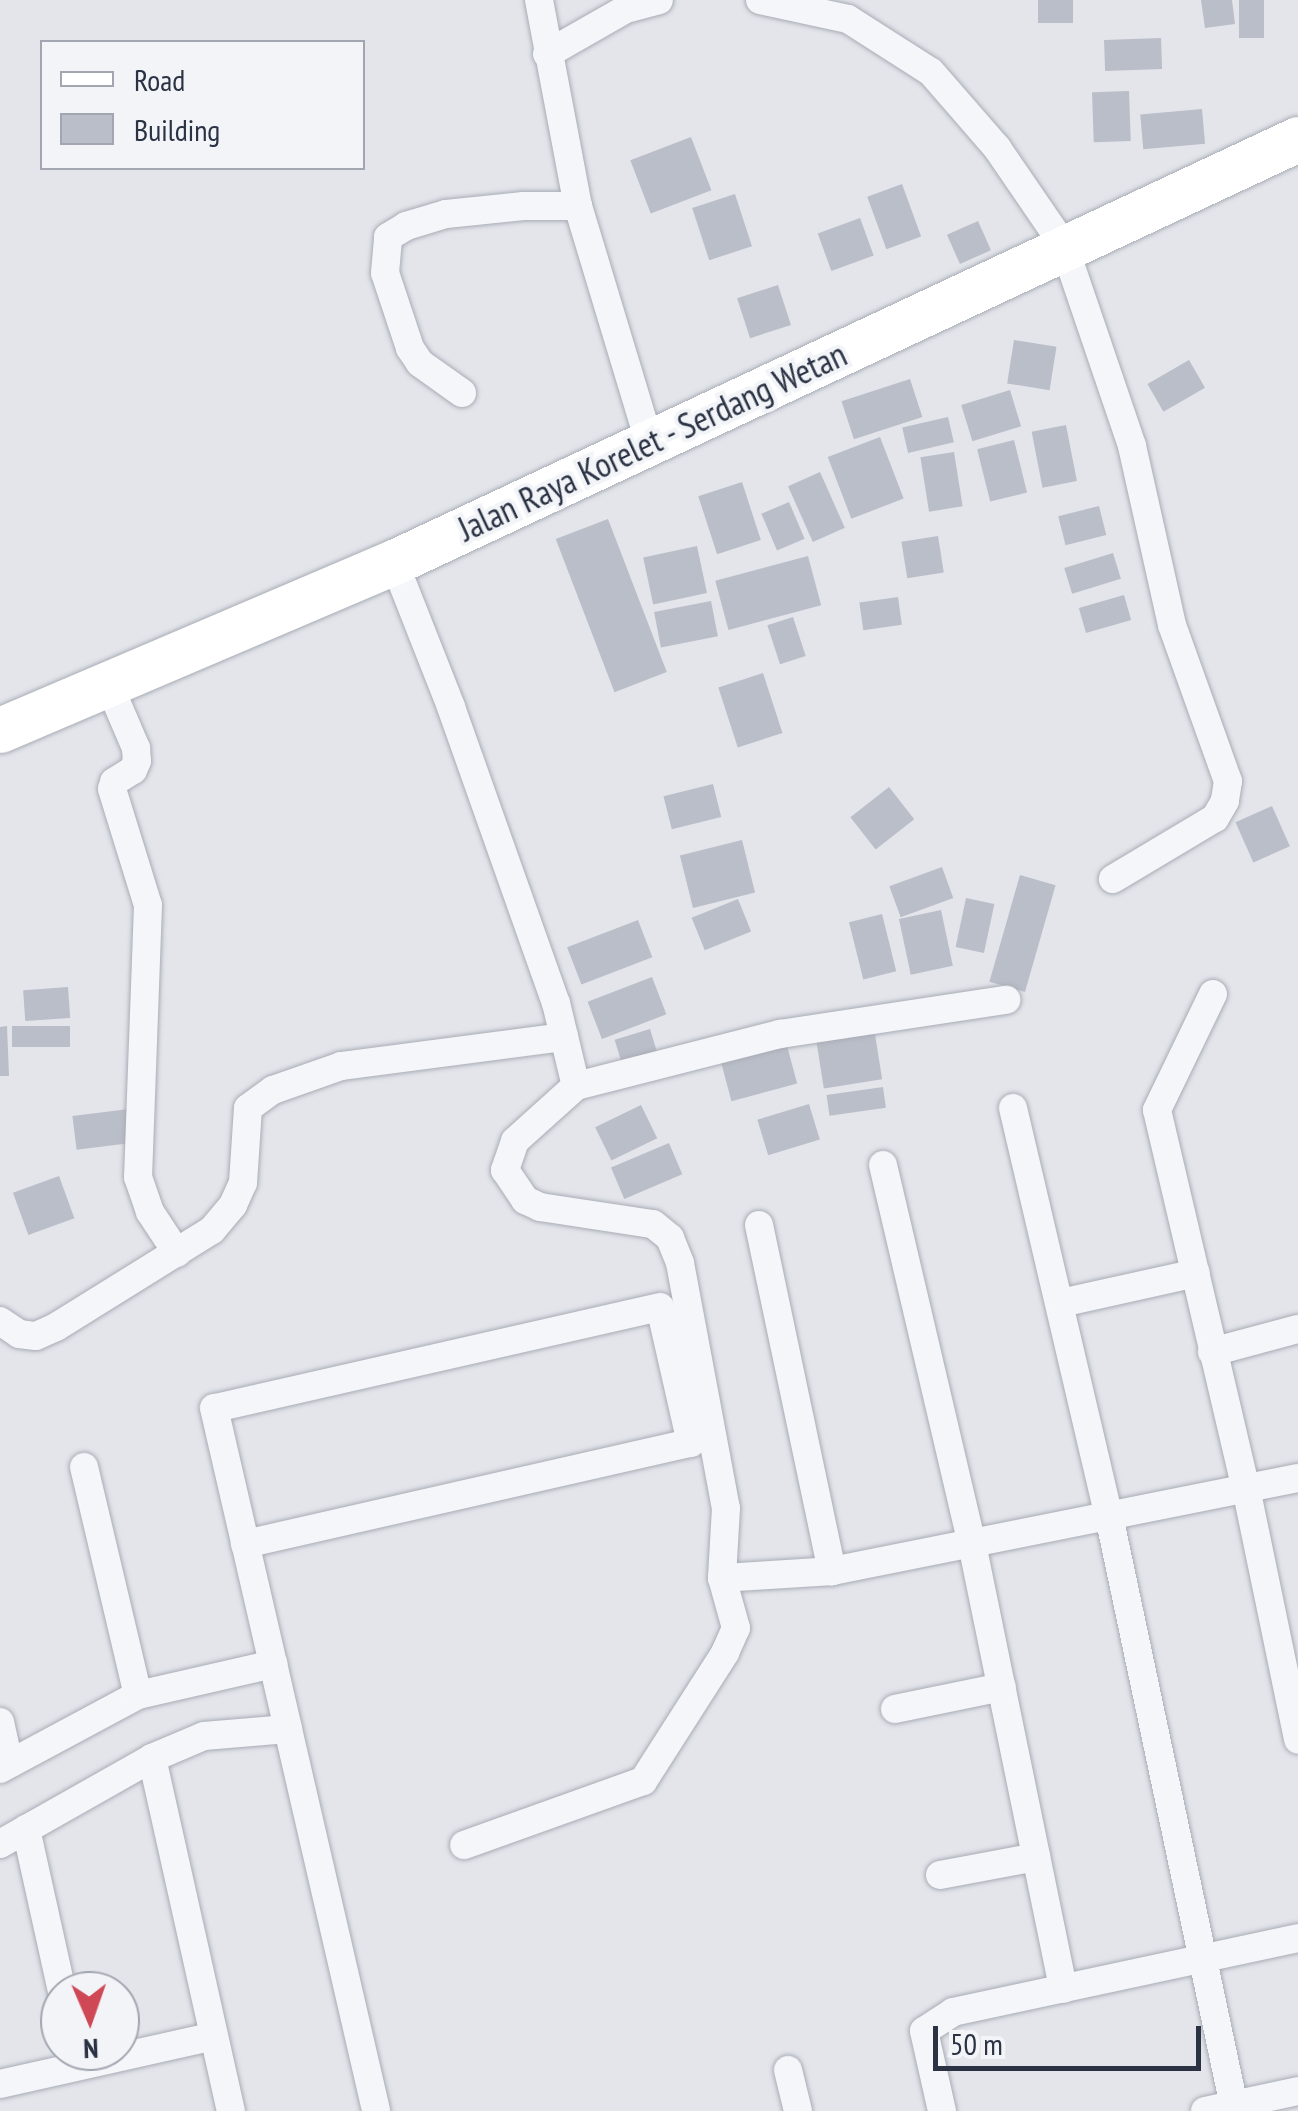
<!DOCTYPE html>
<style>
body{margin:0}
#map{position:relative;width:1298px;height:2111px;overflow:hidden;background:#e3e5eb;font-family:"PT Sans Narrow",sans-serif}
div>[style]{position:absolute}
.building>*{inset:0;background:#babec8;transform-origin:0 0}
.roads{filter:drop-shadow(0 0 2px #a8acb5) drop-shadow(0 0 2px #a8acb5)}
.minor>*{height:28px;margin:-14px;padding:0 14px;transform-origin:14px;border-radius:14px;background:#f5f6f9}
.primary>*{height:45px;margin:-22.5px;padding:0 22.5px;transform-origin:22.5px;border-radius:22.5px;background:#fff}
span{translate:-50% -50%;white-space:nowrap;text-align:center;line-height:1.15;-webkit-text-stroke:8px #f2f4f8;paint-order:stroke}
.street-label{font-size:35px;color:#2a3243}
.legend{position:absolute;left:40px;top:40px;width:325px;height:130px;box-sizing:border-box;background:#f2f4f8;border:2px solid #a2a6b0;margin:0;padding:12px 18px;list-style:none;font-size:30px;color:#2a3243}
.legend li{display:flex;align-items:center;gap:20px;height:50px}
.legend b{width:50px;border:2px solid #a2a6b0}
.north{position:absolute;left:40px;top:1971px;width:100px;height:100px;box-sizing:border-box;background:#f2f4f8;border:2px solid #a2a6b0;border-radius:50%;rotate:178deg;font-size:28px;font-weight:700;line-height:40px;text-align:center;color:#2a3243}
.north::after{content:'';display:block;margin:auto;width:35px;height:45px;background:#cf4856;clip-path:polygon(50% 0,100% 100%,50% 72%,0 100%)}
.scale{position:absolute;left:933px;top:2026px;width:268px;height:45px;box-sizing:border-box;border:5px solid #2a3243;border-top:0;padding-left:12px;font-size:30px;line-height:35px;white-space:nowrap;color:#2a3243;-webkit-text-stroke:8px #f2f4f8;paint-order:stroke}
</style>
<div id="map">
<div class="building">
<div style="left:1038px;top:0;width:35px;height:23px"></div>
<div style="clip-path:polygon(1201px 0,1232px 0,1235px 24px,1205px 28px)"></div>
<div style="left:1239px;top:0;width:25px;height:38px"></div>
<div style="left:1161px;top:38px;width:31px;height:57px;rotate:88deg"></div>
<div style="left:1129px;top:91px;width:50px;height:37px;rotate:88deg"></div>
<div style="left:1202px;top:109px;width:35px;height:62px;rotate:85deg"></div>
<div style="left:691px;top:137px;width:57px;height:65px;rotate:69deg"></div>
<div style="left:902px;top:184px;width:56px;height:37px;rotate:70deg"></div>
<div style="left:735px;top:194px;width:55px;height:45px;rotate:72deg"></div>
<div style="left:860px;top:218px;width:40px;height:45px;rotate:70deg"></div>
<div style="left:978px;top:221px;width:32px;height:34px;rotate:66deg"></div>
<div style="left:778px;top:285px;width:42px;height:43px;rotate:72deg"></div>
<div style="left:1014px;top:340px;width:43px;height:44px;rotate:9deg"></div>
<div style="left:1189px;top:360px;width:32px;height:48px;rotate:60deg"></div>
<div style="left:910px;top:379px;width:40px;height:72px;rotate:72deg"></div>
<div style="left:1010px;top:390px;width:38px;height:51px;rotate:73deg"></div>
<div style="left:948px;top:417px;width:26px;height:47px;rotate:77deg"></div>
<div style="left:1066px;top:425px;width:57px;height:35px;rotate:79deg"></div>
<div style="left:880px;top:437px;width:66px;height:56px;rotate:69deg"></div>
<div style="left:1014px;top:440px;width:54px;height:38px;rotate:76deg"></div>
<div style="left:954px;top:452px;width:55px;height:34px;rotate:81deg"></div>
<div style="left:820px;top:472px;width:61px;height:35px;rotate:66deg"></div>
<div style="left:742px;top:482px;width:61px;height:46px;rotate:72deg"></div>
<div style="left:789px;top:502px;width:40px;height:30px;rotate:67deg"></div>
<div style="left:1099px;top:506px;width:30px;height:42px;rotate:76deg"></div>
<div style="left:608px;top:519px;width:164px;height:56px;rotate:69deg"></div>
<div style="left:938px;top:536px;width:37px;height:37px;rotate:81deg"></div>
<div style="left:697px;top:546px;width:48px;height:55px;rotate:78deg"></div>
<div style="left:1113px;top:553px;width:27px;height:51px;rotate:73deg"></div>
<div style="left:808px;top:556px;width:51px;height:96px;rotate:75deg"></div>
<div style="left:1124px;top:595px;width:26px;height:47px;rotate:74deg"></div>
<div style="left:898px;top:597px;width:28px;height:39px;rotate:82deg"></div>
<div style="left:711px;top:601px;width:36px;height:58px;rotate:79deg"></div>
<div style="left:793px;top:617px;width:41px;height:27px;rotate:72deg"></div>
<div style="left:763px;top:673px;width:63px;height:47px;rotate:72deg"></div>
<div style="left:713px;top:784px;width:34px;height:51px;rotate:76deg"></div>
<div style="left:889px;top:787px;width:41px;height:49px;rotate:52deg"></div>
<div style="left:1272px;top:806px;width:44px;height:40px;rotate:66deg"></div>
<div style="left:742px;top:840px;width:54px;height:64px;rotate:76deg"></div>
<div style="left:942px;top:867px;width:33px;height:56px;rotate:70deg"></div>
<div style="left:1020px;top:875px;width:37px;height:111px;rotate:16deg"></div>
<div style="left:966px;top:898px;width:29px;height:50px;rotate:12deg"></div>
<div style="left:738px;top:899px;width:35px;height:50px;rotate:68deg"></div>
<div style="left:941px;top:910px;width:57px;height:43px;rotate:78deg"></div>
<div style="left:882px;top:914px;width:59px;height:34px;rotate:76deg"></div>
<div style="left:638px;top:920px;width:40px;height:76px;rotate:69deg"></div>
<div style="left:652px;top:977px;width:40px;height:69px;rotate:69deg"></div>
<div style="left:68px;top:987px;width:31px;height:45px;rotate:86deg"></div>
<div style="clip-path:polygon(7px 1026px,9px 1076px,0 1076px,0 1027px)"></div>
<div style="left:70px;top:1026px;width:21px;height:58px;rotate:90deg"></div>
<div style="left:874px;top:1028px;width:52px;height:59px;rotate:81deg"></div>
<div style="left:650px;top:1029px;width:34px;height:37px;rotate:73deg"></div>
<div style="left:786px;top:1042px;width:43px;height:68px;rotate:75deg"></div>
<div style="left:883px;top:1087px;width:21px;height:57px;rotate:82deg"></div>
<div style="left:809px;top:1104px;width:37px;height:54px;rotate:73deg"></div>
<div style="left:641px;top:1105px;width:37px;height:51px;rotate:64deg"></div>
<div style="left:129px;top:1109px;width:34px;height:57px;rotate:83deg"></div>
<div style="left:669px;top:1143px;width:34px;height:63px;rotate:67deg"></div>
<div style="left:59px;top:1176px;width:45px;height:49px;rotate:70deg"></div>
</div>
<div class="roads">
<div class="minor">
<div style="left:539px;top:0;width:210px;rotate:79.3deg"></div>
<div style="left:578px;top:206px;width:249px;rotate:73.2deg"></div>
<div style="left:760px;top:0;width:90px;rotate:12.2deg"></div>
<div style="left:848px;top:19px;width:98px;rotate:32.6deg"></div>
<div style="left:931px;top:72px;width:101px;rotate:49deg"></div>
<div style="left:997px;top:148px;width:119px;rotate:55.6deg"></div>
<div style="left:1064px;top:246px;width:211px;rotate:71.2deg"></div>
<div style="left:1132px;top:446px;width:183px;rotate:77.4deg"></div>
<div style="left:1172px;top:625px;width:166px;rotate:70.3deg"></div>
<div style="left:1228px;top:781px;width:20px;rotate:99deg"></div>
<div style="left:1225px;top:801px;width:20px;rotate:120deg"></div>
<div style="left:1215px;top:818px;width:119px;rotate:149.1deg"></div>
<div style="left:547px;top:54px;width:91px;rotate:-29.7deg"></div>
<div style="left:626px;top:9px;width:34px;rotate:-15deg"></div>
<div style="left:462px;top:393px;width:52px;rotate:-144.5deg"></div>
<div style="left:420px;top:363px;width:18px;rotate:-124deg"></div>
<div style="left:410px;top:348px;width:79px;rotate:-108.4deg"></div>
<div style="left:385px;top:273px;width:36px;rotate:-85deg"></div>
<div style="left:388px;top:237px;width:21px;rotate:-31deg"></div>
<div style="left:406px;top:226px;width:42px;rotate:-16.7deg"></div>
<div style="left:446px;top:214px;width:78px;rotate:-5.9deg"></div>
<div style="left:524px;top:206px;width:54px"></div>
<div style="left:394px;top:562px;width:156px;rotate:68.5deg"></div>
<div style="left:451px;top:707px;width:314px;rotate:70.5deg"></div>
<div style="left:556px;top:1003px;width:85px;rotate:76.5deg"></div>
<div style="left:576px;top:1086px;width:82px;rotate:138deg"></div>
<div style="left:515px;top:1141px;width:31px;rotate:109deg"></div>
<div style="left:505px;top:1170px;width:36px;rotate:56deg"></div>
<div style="left:525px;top:1200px;width:17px;rotate:25deg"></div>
<div style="left:540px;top:1207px;width:114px;rotate:8.6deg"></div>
<div style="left:653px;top:1224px;width:22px;rotate:39deg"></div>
<div style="left:670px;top:1238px;width:27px;rotate:68deg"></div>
<div style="left:680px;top:1263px;width:249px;rotate:79.4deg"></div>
<div style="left:726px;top:1508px;width:70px;rotate:93.3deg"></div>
<div style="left:722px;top:1578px;width:52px;rotate:74.4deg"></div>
<div style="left:736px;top:1628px;width:27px;rotate:114deg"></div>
<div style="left:725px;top:1653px;width:152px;rotate:122.6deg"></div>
<div style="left:643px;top:1781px;width:190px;rotate:160.3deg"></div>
<div style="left:109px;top:685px;width:69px;rotate:66.8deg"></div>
<div style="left:136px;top:748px;width:13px;rotate:86deg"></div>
<div style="left:137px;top:761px;width:10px;rotate:114deg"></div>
<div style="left:133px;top:770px;width:22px;rotate:148deg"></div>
<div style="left:114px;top:782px;width:7px;rotate:106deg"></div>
<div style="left:112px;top:789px;width:121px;rotate:72.8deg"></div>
<div style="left:148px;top:905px;width:272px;rotate:92.1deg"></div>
<div style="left:138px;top:1177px;width:37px;rotate:71deg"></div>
<div style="left:150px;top:1212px;width:49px;rotate:56.6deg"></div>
<div style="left:1213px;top:994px;width:129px;rotate:115.8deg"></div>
<div style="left:1157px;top:1110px;width:388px;rotate:76.8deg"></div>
<div style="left:1246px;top:1488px;width:257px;rotate:78.3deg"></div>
<div style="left:576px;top:1086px;width:211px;rotate:-14.3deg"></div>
<div style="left:780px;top:1034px;width:229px;rotate:-8.6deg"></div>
<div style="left:1013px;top:1108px;width:419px;rotate:76.8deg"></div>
<div style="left:1109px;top:1516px;width:608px;rotate:78.04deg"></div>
<div style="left:883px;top:1165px;width:389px;rotate:76.8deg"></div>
<div style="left:972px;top:1544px;width:454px;rotate:78.4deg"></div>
<div style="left:759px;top:1225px;width:354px;rotate:78.1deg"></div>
<div style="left:1061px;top:1303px;width:138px;rotate:-12.5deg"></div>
<div style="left:0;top:1321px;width:23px;rotate:34deg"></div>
<div style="left:19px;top:1334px;width:17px;rotate:7deg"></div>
<div style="left:36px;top:1336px;width:22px;rotate:-24deg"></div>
<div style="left:56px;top:1327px;width:184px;rotate:-31.9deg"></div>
<div style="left:212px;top:1230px;width:33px;rotate:-50deg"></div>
<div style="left:233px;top:1205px;width:24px;rotate:-66deg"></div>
<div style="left:243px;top:1183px;width:75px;rotate:-86.2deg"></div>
<div style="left:248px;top:1108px;width:31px;rotate:-36deg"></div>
<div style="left:273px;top:1090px;width:72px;rotate:-19.4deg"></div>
<div style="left:341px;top:1066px;width:225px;rotate:-7.4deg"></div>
<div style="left:1212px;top:1352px;width:89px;rotate:-15deg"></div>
<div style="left:84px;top:1467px;width:234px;rotate:76.7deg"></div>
<div style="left:245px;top:1544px;width:457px;rotate:-12.8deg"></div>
<div style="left:691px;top:1443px;width:139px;rotate:-102.8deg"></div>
<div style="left:660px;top:1307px;width:457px;rotate:167.2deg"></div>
<div style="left:214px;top:1408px;width:329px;rotate:77deg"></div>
<div style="left:288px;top:1729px;width:392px;rotate:77deg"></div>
<div style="left:722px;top:1578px;width:110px;rotate:-3.6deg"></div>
<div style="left:832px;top:1571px;width:475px;rotate:-11.3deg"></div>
<div style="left:895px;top:1709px;width:109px;rotate:-11.6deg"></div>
<div style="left:0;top:1722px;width:42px;rotate:77.6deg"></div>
<div style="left:152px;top:1758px;width:362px;rotate:77.4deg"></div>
<div style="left:0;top:1769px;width:157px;rotate:-28.2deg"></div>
<div style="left:138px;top:1695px;width:139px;rotate:-12.9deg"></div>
<div style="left:26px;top:1829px;width:166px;rotate:77.5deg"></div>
<div style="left:0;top:1844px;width:175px;rotate:-29.5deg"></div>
<div style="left:152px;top:1758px;width:56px;rotate:-22.9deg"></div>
<div style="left:204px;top:1736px;width:84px;rotate:-4.8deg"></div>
<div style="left:940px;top:1875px;width:98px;rotate:-10.6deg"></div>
<div style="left:788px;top:2070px;width:42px;rotate:76.3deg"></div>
<div style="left:0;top:2084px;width:219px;rotate:-12.6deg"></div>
<div style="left:942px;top:2111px;width:82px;rotate:-102.7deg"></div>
<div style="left:924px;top:2031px;width:35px;rotate:-33deg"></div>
<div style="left:953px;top:2012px;width:353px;rotate:-12.1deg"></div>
<div style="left:1205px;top:2111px;width:95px;rotate:-12.1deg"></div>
</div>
<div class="primary">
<div style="left:0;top:730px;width:428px;rotate:-23.1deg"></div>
<div style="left:394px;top:562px;width:998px;rotate:-25.08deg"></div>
</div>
</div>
<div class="street-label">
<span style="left:652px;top:441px;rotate:-25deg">Jalan Raya Korelet - Serdang Wetan</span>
</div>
<ul class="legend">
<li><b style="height:12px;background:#fff"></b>Road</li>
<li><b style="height:28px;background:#babec8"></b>Building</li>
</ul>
<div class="north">N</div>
<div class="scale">50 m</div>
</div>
